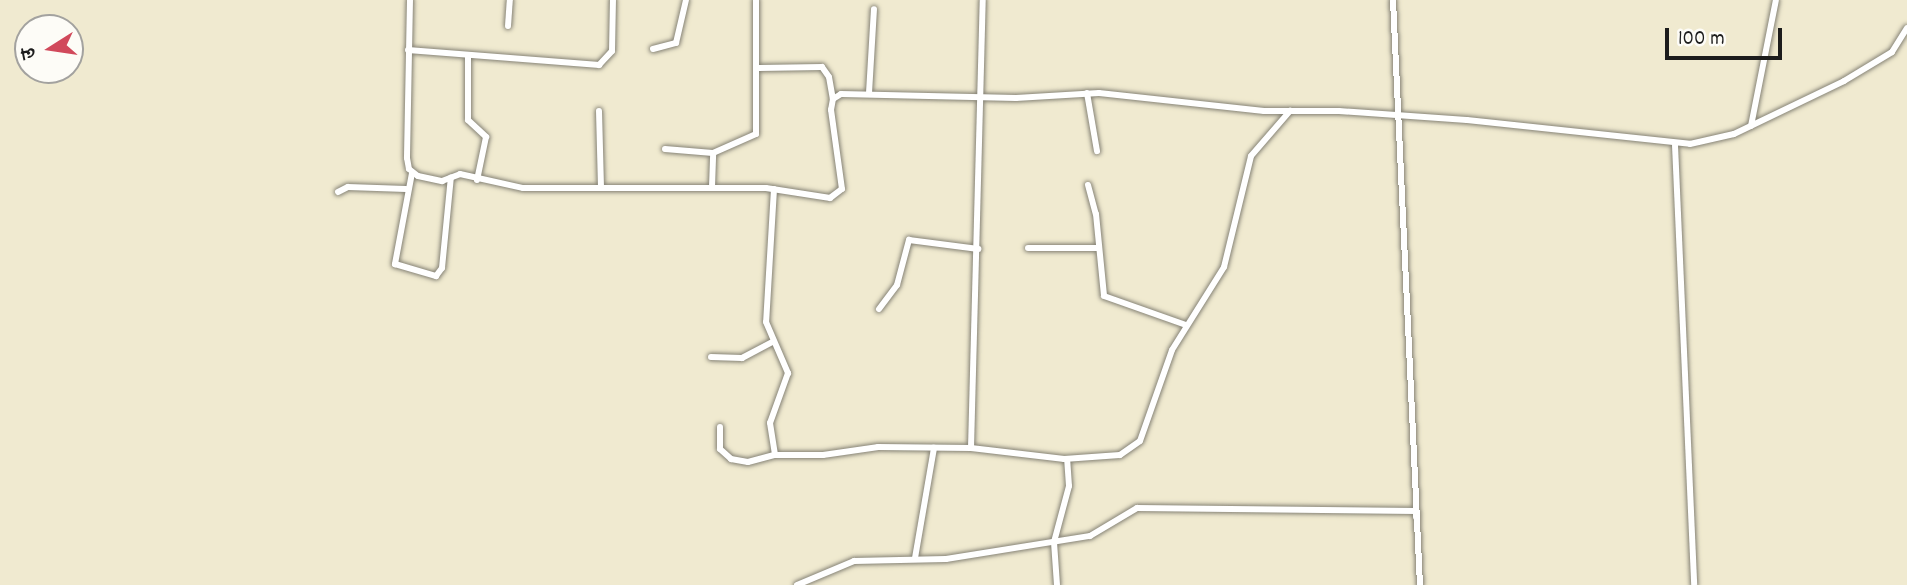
<!DOCTYPE html>
<meta charset="utf-8">
<style>
body{margin:0}
#map{position:relative;width:1907px;height:585px;overflow:hidden;background:#f0ead0;font-family:Dekko,"Playpen Sans Deva",sans-serif}
div>[style]{position:absolute}
.roads{filter:drop-shadow(0 0 2px #868376) drop-shadow(0 0 2px #868376)}
.minor>*{height:6px;margin:-3px;padding:0 3px;transform-origin:3px;border-radius:3px;background:#fff}
span{translate:-50% -50%;white-space:nowrap;text-align:center;line-height:1.15;-webkit-text-stroke:5px #fdfcf7;paint-order:stroke}
.north{position:absolute;left:14px;top:14px;width:70px;height:70px;box-sizing:border-box;background:#fdfcf7;border:2px solid #a3a29f;border-radius:50%;rotate:258deg;font-size:19px;font-weight:700;line-height:28px;text-align:center;color:#1c1c1c}
.north::after{content:'';display:block;margin:auto;width:24px;height:32px;background:#d1495b;clip-path:polygon(50% 0,100% 100%,50% 72%,0 100%)}
.scale{position:absolute;left:1665px;top:28px;width:117px;height:32px;box-sizing:border-box;border:4px solid #1c1c1c;border-top:0;padding-left:9px;font-size:21px;line-height:24px;white-space:nowrap;color:#1c1c1c;-webkit-text-stroke:5px #fdfcf7;paint-order:stroke}
</style>
<div id="map">
<div class="roads">
<div class="minor">
<div style="left:410px;top:0;width:158px;rotate:91.1deg"></div>
<div style="left:407px;top:158px;width:11px;rotate:80deg"></div>
<div style="left:409px;top:169px;width:11px;rotate:38deg"></div>
<div style="left:418px;top:176px;width:25px;rotate:12deg"></div>
<div style="left:442px;top:181px;width:19px;rotate:-21deg"></div>
<div style="left:460px;top:174px;width:65px;rotate:12.5deg"></div>
<div style="left:523px;top:188px;width:243px"></div>
<div style="left:766px;top:188px;width:65px;rotate:8.9deg"></div>
<div style="left:830px;top:198px;width:15px;rotate:-37deg"></div>
<div style="left:842px;top:189px;width:80px;rotate:-97.9deg"></div>
<div style="left:831px;top:110px;width:11px;rotate:-80deg"></div>
<div style="left:833px;top:99px;width:9px;rotate:-32deg"></div>
<div style="left:841px;top:94px;width:175px;rotate:1.3deg"></div>
<div style="left:1016px;top:98px;width:83px;rotate:-3.4deg"></div>
<div style="left:1099px;top:93px;width:166px;rotate:6.2deg"></div>
<div style="left:1264px;top:111px;width:75px"></div>
<div style="left:1339px;top:111px;width:128px;rotate:4deg"></div>
<div style="left:1467px;top:120px;width:224px;rotate:6.1deg"></div>
<div style="left:1690px;top:144px;width:45px;rotate:-12.8deg"></div>
<div style="left:1734px;top:134px;width:122px;rotate:-25.7deg"></div>
<div style="left:1844px;top:81px;width:56px;rotate:-31.1deg"></div>
<div style="left:1892px;top:52px;width:28px;rotate:-58deg"></div>
<div style="left:1393px;top:0;width:586px;rotate:87.36deg"></div>
<div style="left:508px;top:26px;width:26px;rotate:-86deg"></div>
<div style="left:653px;top:49px;width:24px;rotate:-15deg"></div>
<div style="left:676px;top:43px;width:44px;rotate:-76.9deg"></div>
<div style="left:408px;top:50px;width:192px;rotate:4.5deg"></div>
<div style="left:599px;top:65px;width:19px;rotate:-47deg"></div>
<div style="left:612px;top:51px;width:51px;rotate:-88.9deg"></div>
<div style="left:468px;top:56px;width:64px;rotate:90deg"></div>
<div style="left:468px;top:120px;width:25px;rotate:43deg"></div>
<div style="left:486px;top:137px;width:44px;rotate:101.8deg"></div>
<div style="left:759px;top:68px;width:63px;rotate:-0.9deg"></div>
<div style="left:822px;top:67px;width:12px;rotate:55deg"></div>
<div style="left:829px;top:77px;width:22px;rotate:80deg"></div>
<div style="left:869px;top:93px;width:84px;rotate:-86.6deg"></div>
<div style="left:1087px;top:93px;width:59px;rotate:80.2deg"></div>
<div style="left:599px;top:111px;width:77px;rotate:88.5deg"></div>
<div style="left:1751px;top:126px;width:128px;rotate:-78.8deg"></div>
<div style="left:1675px;top:145px;width:440px;rotate:87.5deg"></div>
<div style="left:665px;top:149px;width:48px;rotate:4.8deg"></div>
<div style="left:412px;top:173px;width:93px;rotate:100.6deg"></div>
<div style="left:395px;top:264px;width:43px;rotate:16.3deg"></div>
<div style="left:436px;top:276px;width:10px;rotate:-53deg"></div>
<div style="left:442px;top:268px;width:91px;rotate:-84.4deg"></div>
<div style="left:1088px;top:185px;width:30px;rotate:75deg"></div>
<div style="left:1096px;top:214px;width:82px;rotate:84.4deg"></div>
<div style="left:1104px;top:296px;width:87px;rotate:19.5deg"></div>
<div style="left:712px;top:187px;width:34px;rotate:-88deg"></div>
<div style="left:713px;top:153px;width:47px;rotate:-23.8deg"></div>
<div style="left:756px;top:134px;width:134px;rotate:-90deg"></div>
<div style="left:774px;top:189px;width:133px;rotate:93.4deg"></div>
<div style="left:766px;top:322px;width:56px;rotate:66.7deg"></div>
<div style="left:788px;top:373px;width:53px;rotate:109.8deg"></div>
<div style="left:770px;top:423px;width:32px;rotate:81deg"></div>
<div style="left:775px;top:455px;width:48px"></div>
<div style="left:823px;top:455px;width:56px;rotate:-8.3deg"></div>
<div style="left:878px;top:447px;width:93px;rotate:0.6deg"></div>
<div style="left:971px;top:448px;width:94px;rotate:6.7deg"></div>
<div style="left:1064px;top:459px;width:56px;rotate:-4.1deg"></div>
<div style="left:1120px;top:455px;width:24px;rotate:-35deg"></div>
<div style="left:1140px;top:441px;width:96px;rotate:-70.6deg"></div>
<div style="left:1172px;top:350px;width:98px;rotate:-57.9deg"></div>
<div style="left:1224px;top:267px;width:114px;rotate:-76.3deg"></div>
<div style="left:1251px;top:156px;width:60px;rotate:-49.1deg"></div>
<div style="left:338px;top:192px;width:11px;rotate:-27deg"></div>
<div style="left:348px;top:187px;width:58px;rotate:2deg"></div>
<div style="left:1028px;top:248px;width:71px"></div>
<div style="left:879px;top:309px;width:30px;rotate:-53deg"></div>
<div style="left:897px;top:285px;width:47px;rotate:-75.1deg"></div>
<div style="left:909px;top:240px;width:70px;rotate:7.4deg"></div>
<div style="left:711px;top:357px;width:31px;rotate:2deg"></div>
<div style="left:742px;top:358px;width:34px;rotate:-28deg"></div>
<div style="left:720px;top:427px;width:22px;rotate:90deg"></div>
<div style="left:720px;top:449px;width:15px;rotate:42deg"></div>
<div style="left:731px;top:459px;width:17px;rotate:10deg"></div>
<div style="left:748px;top:462px;width:28px;rotate:-15deg"></div>
<div style="left:971px;top:448px;width:448px;rotate:-88.5deg"></div>
<div style="left:915px;top:558px;width:112px;rotate:-80.2deg"></div>
<div style="left:797px;top:585px;width:62px;rotate:-22.8deg"></div>
<div style="left:854px;top:561px;width:92px;rotate:-1.2deg"></div>
<div style="left:946px;top:559px;width:146px;rotate:-9.1deg"></div>
<div style="left:1090px;top:536px;width:55px;rotate:-30.8deg"></div>
<div style="left:1137px;top:508px;width:279px;rotate:0.6deg"></div>
<div style="left:1416px;top:511px;width:6px;rotate:90deg"></div>
<div style="left:1057px;top:585px;width:43px;rotate:-94deg"></div>
<div style="left:1054px;top:542px;width:58px;rotate:-75deg"></div>
<div style="left:1069px;top:486px;width:27px;rotate:-94deg"></div>
</div>
</div>
<div class="north">उ</div>
<div class="scale">100 m</div>
</div>
